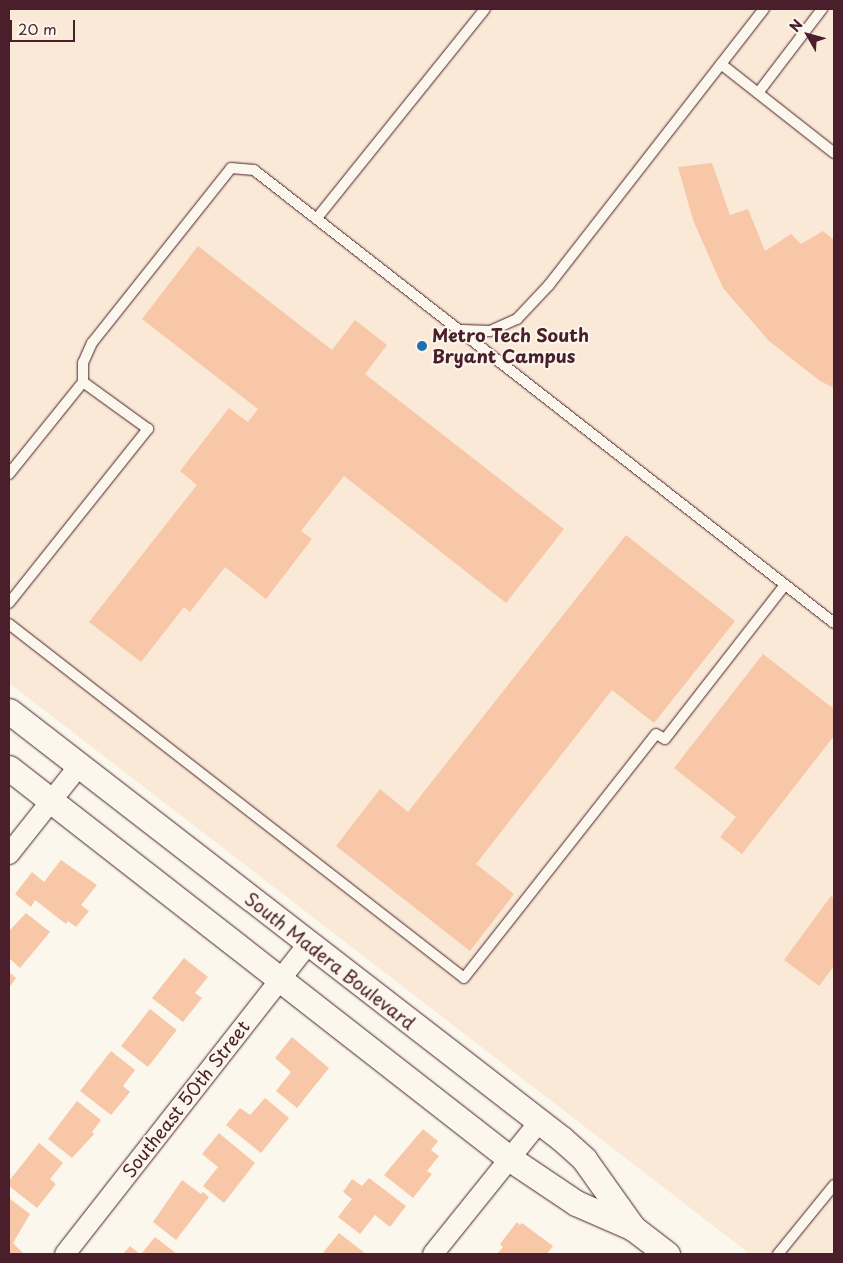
<!DOCTYPE html>
<style>
body{margin:0}
#map{position:relative;width:843px;height:1263px;overflow:hidden;background:#fbf7ec;font-family:"Playpen Sans",sans-serif}
div>[style]{position:absolute}
.built>*{inset:0;background:#fae9d7}
.building>*{inset:0;background:#f8c7a7;transform-origin:0 0}
.roads{filter:drop-shadow(0 0 1px #4a1f2b) drop-shadow(0 0 1px #4a1f2b)}
.service>*{height:10px;margin:-5px;padding:0 5px;transform-origin:5px;border-radius:5px;background:#fbf7ec}
.minor>*{height:20px;margin:-10px;padding:0 10px;transform-origin:10px;border-radius:10px;background:#fbf7ec}
.tertiary>*{height:25px;margin:-12.5px;padding:0 12.5px;transform-origin:12.5px;border-radius:12.5px;background:#fbf7ec}
.dots>*{width:14px;height:14px;translate:-50% -50%;box-sizing:border-box;border:2px solid #fbf7ec;border-radius:50%}
span{translate:-50% -50%;white-space:nowrap;text-align:center;line-height:1.15;-webkit-text-stroke:4px #fbf7ec;paint-order:stroke}
.poi-label{font-size:18px;color:#4a1f2b;font-weight:700}
.left{translate:0 -50%;text-align:left}
.street-label{font-size:18px;color:#4a1f2b}
.frame{position:absolute;inset:0;border:10px solid #4a1f2b;pointer-events:none}
.north{position:absolute;left:783px;top:10px;width:50px;height:50px;-webkit-text-stroke:4px #fbf7ec;paint-order:stroke;rotate:308deg;font-size:14px;font-weight:700;line-height:20px;text-align:center;color:#4a1f2b}
.north::after{content:'';display:block;margin:auto;width:18px;height:22px;background:#4a1f2b;clip-path:polygon(50% 0,100% 100%,50% 72%,0 100%)}
.scale{position:absolute;left:10px;top:20px;width:65px;height:22px;box-sizing:border-box;border:2px solid #4a1f2b;border-top:0;padding-left:6px;font-size:15px;line-height:18px;white-space:nowrap;color:#4a1f2b;-webkit-text-stroke:4px #fbf7ec;paint-order:stroke}
</style>
<div id="map">
<div class="built">
<div style="clip-path:polygon(9px 9px,834px 9px,834px 1254px,750px 1254px,9px 683px)"></div>
</div>
<div class="building">
<div style="clip-path:polygon(712px 163px,730px 215px,748px 209px,765px 251px,791px 234px,801px 244px,823px 231px,834px 240px,834px 388px,820px 381px,769px 341px,723px 288px,693px 220px,678px 167px)"></div>
<div style="clip-path:polygon(198px 246px,332px 350px,355px 320px,387px 345px,365px 374px,564px 529px,506px 603px,344px 476px,301px 531px,312px 539px,266px 599px,225px 567px,190px 612px,184px 607px,141px 662px,89px 622px,197px 485px,180px 471px,229px 408px,248px 422px,258px 409px,142px 319px)"></div>
<div style="clip-path:polygon(626px 535px,735px 621px,654px 723px,612px 690px,476px 864px,514px 894px,470px 951px,336px 846px,380px 789px,408px 812px)"></div>
<div style="clip-path:polygon(763px 654px,834px 709px,834px 736px,742px 854px,720px 837px,736px 817px,674px 768px)"></div>
<div style="clip-path:polygon(61px 860px,97px 885px,81px 905px,89px 911px,76px 927px,68px 921px,66px 924px,35px 900px,31px 907px,15px 894px,32px 872px,44px 882px)"></div>
<div style="clip-path:polygon(831px 896px,834px 898px,834px 966px,819px 986px,784px 960px)"></div>
<div style="clip-path:polygon(26px 913px,50px 932px,20px 968px,9px 958px,9px 931px)"></div>
<div style="clip-path:polygon(184px 958px,208px 977px,195px 993px,202px 998px,183px 1022px,152px 998px)"></div>
<div style="clip-path:polygon(9px 972px,16px 978px,9px 988px)"></div>
<div style="left:150px;top:1009px;width:34px;height:47px;rotate:38deg"></div>
<div style="clip-path:polygon(292px 1037px,329px 1068px,297px 1108px,276px 1091px,291px 1072px,275px 1058px)"></div>
<div style="clip-path:polygon(111px 1051px,135px 1070px,123px 1086px,130px 1092px,111px 1115px,80px 1091px)"></div>
<div style="clip-path:polygon(265px 1098px,289px 1118px,261px 1153px,226px 1125px,240px 1108px,250px 1115px)"></div>
<div style="clip-path:polygon(77px 1101px,101px 1120px,92px 1132px,94px 1134px,72px 1158px,48px 1139px)"></div>
<div style="clip-path:polygon(423px 1129px,438px 1141px,431px 1150px,439px 1156px,427px 1171px,432px 1174px,413px 1198px,384px 1175px)"></div>
<div style="clip-path:polygon(219px 1133px,255px 1163px,224px 1203px,203px 1186px,218px 1167px,202px 1154px)"></div>
<div style="clip-path:polygon(39px 1143px,63px 1163px,50px 1179px,56px 1184px,37px 1208px,9px 1186px,9px 1181px)"></div>
<div style="clip-path:polygon(369px 1178px,406px 1206px,390px 1227px,375px 1215px,360px 1234px,338px 1217px,352px 1199px,343px 1192px,352px 1179px,362px 1186px)"></div>
<div style="clip-path:polygon(182px 1180px,201px 1194px,203px 1192px,209px 1197px,176px 1240px,153px 1222px)"></div>
<div style="clip-path:polygon(9px 1198px,30px 1214px,13px 1243px,24px 1254px,9px 1254px)"></div>
<div style="clip-path:polygon(517px 1222px,520px 1225px,522px 1223px,553px 1246px,547px 1254px,497px 1254px,503px 1247px,500px 1244px)"></div>
<div style="clip-path:polygon(339px 1233px,366px 1254px,322px 1254px)"></div>
<div style="clip-path:polygon(155px 1237px,177px 1254px,141px 1254px)"></div>
<div style="clip-path:polygon(130px 1246px,140px 1254px,123px 1254px)"></div>
</div>
<div class="roads">
<div class="service">
<div style="left:721px;top:64px;width:144px;rotate:38.2deg"></div>
<div style="left:758px;top:93px;width:106px;rotate:-52.7deg"></div>
<div style="left:317px;top:218px;width:268px;rotate:-51.2deg"></div>
<div style="left:462px;top:330px;width:28px;rotate:2deg"></div>
<div style="left:490px;top:331px;width:30px;rotate:-24deg"></div>
<div style="left:517px;top:319px;width:47px;rotate:-46.7deg"></div>
<div style="left:549px;top:285px;width:350px;rotate:-52.1deg"></div>
<div style="left:9px;top:474px;width:118px;rotate:-51.2deg"></div>
<div style="left:9px;top:603px;width:223px;rotate:-51.4deg"></div>
<div style="left:148px;top:429px;width:80px;rotate:-144.1deg"></div>
<div style="left:83px;top:382px;width:19px;rotate:-90deg"></div>
<div style="left:83px;top:363px;width:22px;rotate:-66deg"></div>
<div style="left:92px;top:343px;width:223px;rotate:-51.5deg"></div>
<div style="left:231px;top:168px;width:23px;rotate:5deg"></div>
<div style="left:254px;top:170px;width:736px;rotate:37.99deg"></div>
<div style="left:9px;top:624px;width:576px;rotate:37.88deg"></div>
<div style="left:464px;top:978px;width:310px;rotate:-51.8deg"></div>
<div style="left:656px;top:734px;width:10px;rotate:29deg"></div>
<div style="left:665px;top:739px;width:195px;rotate:-52.1deg"></div>
<div style="left:778px;top:1254px;width:89px;rotate:-50.9deg"></div>
</div>
<div class="minor">
<div style="left:9px;top:854px;width:112px;rotate:-51.5deg"></div>
<div style="left:65px;top:1254px;width:392px;rotate:-51.9deg"></div>
<div style="left:433px;top:1254px;width:169px;rotate:-51.2deg"></div>
</div>
<div class="tertiary">
<div style="left:9px;top:711px;width:699px;rotate:37.74deg"></div>
<div style="left:562px;top:1139px;width:30px;rotate:42deg"></div>
<div style="left:584px;top:1159px;width:85px;rotate:54.6deg"></div>
<div style="left:9px;top:768px;width:634px;rotate:37.95deg"></div>
<div style="left:509px;top:1158px;width:81px;rotate:33.9deg"></div>
<div style="left:576px;top:1203px;width:62px;rotate:23.7deg"></div>
<div style="left:633px;top:1228px;width:43px;rotate:37.4deg"></div>
</div>
</div>
<div class="dots">
<div style="left:422px;top:346px;background:#1f6fb2"></div>
</div>
<div class="poi-label">
<span class="left" style="left:432px;top:346px">Metro Tech South<br>Bryant Campus</span>
</div>
<div class="street-label">
<span style="left:330px;top:961px;rotate:38deg">South Madera Boulevard</span>
<span style="left:186px;top:1099px;rotate:-52deg">Southeast 50th Street</span>
</div>
<div class="frame"></div>
<div class="north">N</div>
<div class="scale">20 m</div>
</div>
